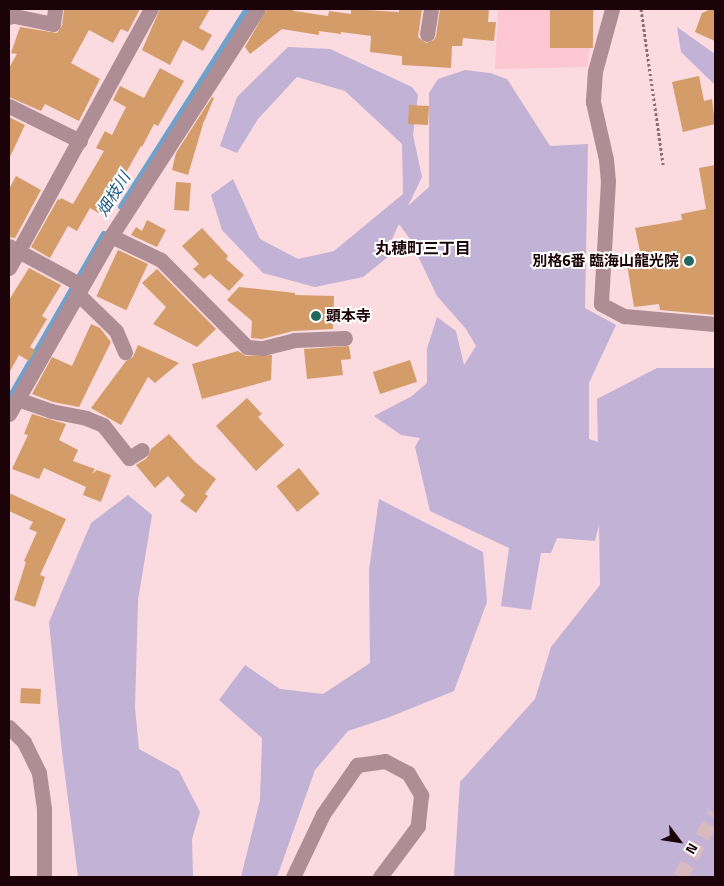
<!DOCTYPE html>
<meta charset="utf-8">
<style>
body{margin:0}
#map{position:relative;width:724px;height:886px;overflow:hidden;background:#fbdae0;font-family:"Titillium Web","Noto Sans JP",sans-serif}
div>[style]{position:absolute}
.built>*{inset:0;background:#fdc7d2}
.green>*{inset:0;background:#c1b2d6}
.stream>*{height:5.5px;margin:-2.75px;padding:0 2.75px;transform-origin:2.75px;border-radius:2.75px;background:#6ea1cc}
.building>*{inset:0;background:#d39c68;transform-origin:0 0}
.highway-tunnel>*{height:15px;margin-top:-7.5px;transform-origin:0;background:repeating-linear-gradient(90deg,#d9bac0 0 15px,transparent 0 23px)}
.path>*{height:3px;margin-top:-1.5px;transform-origin:0;background:repeating-linear-gradient(90deg,#8a6e74 0 2.5px,transparent 0 5px)}
.minor>*{height:15px;margin:-7.5px;padding:0 7.5px;transform-origin:7.5px;border-radius:7.5px;background:#af8d94}
.dots>*{width:14px;height:14px;translate:-50% -50%;box-sizing:border-box;border:2px solid #fff;border-radius:50%}
span{translate:-50% -50%;white-space:nowrap;text-align:center;line-height:1.15;-webkit-text-stroke:4px #fff;paint-order:stroke}
.poi-label{font-size:15px;color:#1b0309;font-weight:700}
.right{translate:-100% -50%;text-align:right}
.left{translate:0 -50%;text-align:left}
.water-label{font-size:16px;color:#1d5681;font-style:italic}
.neighbourhood-label{font-size:16px;color:#1b0309;font-weight:700}
.frame{position:absolute;inset:0;border:10px solid #1b0309;pointer-events:none}
.north{position:absolute;left:654px;top:816px;width:50px;height:50px;-webkit-text-stroke:4px #fff;paint-order:stroke;rotate:121deg;font-size:14px;font-weight:700;line-height:20px;text-align:center;color:#1b0309}
.north::after{content:'';display:block;margin:auto;width:18px;height:22px;background:#1b0309;clip-path:polygon(50% 0,100% 100%,50% 72%,0 100%)}
</style>
<div id="map">
<div class="built">
<div style="clip-path:polygon(498px 9px,595px 9px,587px 67px,495px 69px)"></div>
</div>
<div class="green">
<div style="clip-path:polygon(677px 27px,715px 54px,715px 85px,681px 52px)"></div>
<div style="clip-path:polygon(288px 47px,330px 49px,412px 87px,418px 95px,413px 135px,422px 177px,408px 206px,429px 187px,429px 93px,438px 79px,465px 70px,490px 73px,507px 79px,550px 146px,588px 144px,585px 308px,616px 325px,589px 383px,589px 439px,598px 442px,597px 399px,657px 368px,715px 368px,715px 877px,454px 877px,460px 782px,535px 699px,551px 647px,600px 585px,599px 525px,595px 541px,557px 538px,551px 553px,541px 553px,531px 610px,501px 606px,509px 548px,430px 511px,415px 447px,420px 438px,401px 435px,374px 416px,412px 396px,427px 383px,427px 349px,437px 317px,456px 331px,464px 365px,476px 346px,466px 329px,437px 296px,410px 239px,399px 224px,392px 239px,399px 248px,363px 277px,315px 287px,263px 273px,222px 230px,211px 195px,233px 179px,260px 239px,298px 259px,334px 251px,403px 194px,402px 144px,345px 91px,297px 77px,258px 119px,237px 153px,220px 146px,237px 97px)"></div>
<div style="clip-path:polygon(128px 495px,152px 515px,138px 600px,135px 708px,139px 749px,179px 771px,200px 812px,192px 839px,193px 877px,78px 877px,62px 752px,49px 622px,91px 523px)"></div>
<div style="clip-path:polygon(379px 499px,483px 552px,487px 602px,454px 691px,387px 718px,348px 731px,315px 770px,277px 877px,241px 877px,260px 800px,262px 738px,219px 700px,245px 665px,280px 689px,323px 694px,370px 663px,369px 570px)"></div>
</div>
<div class="stream">
<div style="left:121px;top:207px;width:235px;rotate:-57.5deg"></div>
<div style="left:9px;top:399px;width:190px;rotate:-60.1deg"></div>
</div>
<div class="building">
<div style="clip-path:polygon(64px 9px,140px 9px,128px 32px,121px 29px,113px 43px,89px 30px,71px 63px,100px 79px,79px 121px,45px 104px,41px 111px,9px 97px,9px 68px,17px 54px,11px 53px,20px 27px,57px 33px,62px 26px)"></div>
<div style="clip-path:polygon(160px 9px,210px 9px,199px 28px,212px 35px,203px 51px,183px 40px,170px 65px,142px 50px)"></div>
<div style="clip-path:polygon(267px 9px,292px 9px,294px 11px,328px 16px,329px 11px,351px 14px,351px 9px,399px 12px,399px 9px,422px 9px,418px 37px,426px 43px,434px 40px,436px 36px,440px 9px,489px 9px,488px 22px,496px 22px,494px 41px,463px 38px,462px 46px,452px 46px,451px 68px,402px 65px,402px 56px,370px 52px,371px 36px,341px 32px,341px 34px,319px 31px,319px 35px,282px 29px,250px 54px,245px 47px)"></div>
<div style="left:550px;top:9px;width:43px;height:39px"></div>
<div style="clip-path:polygon(711px 9px,715px 9px,715px 41px,695px 32px,702px 13px)"></div>
<div style="clip-path:polygon(160px 68px,184px 81px,158px 126px,154px 124px,142px 147px,141px 146px,102px 215px,90px 208px,77px 231px,68px 226px,50px 258px,31px 247px,58px 199px,60px 200px,61px 198px,73px 204px,104px 151px,96px 148px,105px 131px,112px 135px,126px 107px,113px 100px,120px 86px,144px 98px)"></div>
<div style="clip-path:polygon(699px 76px,704px 101px,712px 99px,715px 124px,683px 132px,672px 82px)"></div>
<div style="clip-path:polygon(212px 97px,214px 98px,203px 124px,188px 175px,172px 170px,176px 153px)"></div>
<div style="left:409px;top:105px;width:20px;height:19px;rotate:3deg"></div>
<div style="clip-path:polygon(9px 117px,25px 125px,9px 159px)"></div>
<div style="clip-path:polygon(715px 165px,715px 315px,660px 310px,659px 304px,634px 307px,627px 264px,642px 261px,635px 228px,682px 220px,681px 214px,706px 209px,699px 168px)"></div>
<div style="clip-path:polygon(16px 176px,41px 190px,15px 238px,9px 237px,9px 189px)"></div>
<div style="left:176px;top:182px;width:15px;height:28px;rotate:4deg"></div>
<div style="clip-path:polygon(147px 220px,166px 230px,157px 247px,131px 235px,136px 227px,142px 231px)"></div>
<div style="clip-path:polygon(202px 228px,228px 256px,226px 259px,244px 275px,229px 291px,210px 274px,204px 279px,193px 269px,199px 264px,182px 246px)"></div>
<div style="left:118px;top:250px;width:33px;height:51px;rotate:25deg"></div>
<div style="clip-path:polygon(29px 268px,61px 285px,42px 316px,47px 319px,30px 347px,35px 350px,29px 361px,19px 355px,9px 373px,9px 300px)"></div>
<div style="clip-path:polygon(157px 269px,216px 329px,197px 347px,153px 324px,166px 307px,142px 283px)"></div>
<div style="clip-path:polygon(239px 287px,295px 293px,295px 295px,334px 296px,333px 329px,293px 331px,262px 339px,251px 338px,252px 321px,227px 300px)"></div>
<div style="clip-path:polygon(91px 324px,100px 328px,111px 342px,79px 407px,53px 402px,32px 394px,52px 357px,72px 366px)"></div>
<div style="clip-path:polygon(138px 345px,179px 363px,155px 383px,148px 377px,121px 425px,91px 408px,126px 361px,133px 357px)"></div>
<div style="clip-path:polygon(349px 346px,351px 359px,341px 360px,343px 375px,307px 379px,304px 349px)"></div>
<div style="clip-path:polygon(238px 351px,246px 356px,272px 355px,271px 380px,202px 399px,192px 364px)"></div>
<div style="left:410px;top:360px;width:23px;height:39px;rotate:72deg"></div>
<div style="clip-path:polygon(247px 398px,262px 414px,258px 417px,284px 445px,256px 471px,216px 426px)"></div>
<div style="clip-path:polygon(32px 414px,66px 424px,59px 440px,78px 450px,73px 461px,95px 469px,92px 474px,97px 470px,111px 475px,101px 502px,83px 495px,86px 487px,44px 468px,39px 479px,12px 469px,28px 435px,24px 434px)"></div>
<div style="clip-path:polygon(169px 434px,195px 462px,216px 479px,205px 494px,208px 496px,196px 513px,180px 501px,185px 495px,168px 476px,155px 488px,136px 465px,147px 458px,151px 449px)"></div>
<div style="left:299px;top:468px;width:33px;height:29px;rotate:51deg"></div>
<div style="clip-path:polygon(9px 493px,66px 519px,40px 575px,45px 577px,35px 607px,14px 600px,26px 562px,24px 561px,37px 532px,29px 529px,33px 522px,9px 511px)"></div>
<div style="left:21px;top:688px;width:20px;height:15px;rotate:3deg"></div>
</div>
<div class="highway-tunnel">
<div style="left:680px;top:877px;width:73px;rotate:-61.3deg"></div>
</div>
<div class="path">
<div style="left:641px;top:9px;width:157px;rotate:81.9deg"></div>
</div>
<div class="minor">
<div style="left:612px;top:9px;width:64px;rotate:105.3deg"></div>
<div style="left:595px;top:71px;width:31px;rotate:94deg"></div>
<div style="left:593px;top:102px;width:58px;rotate:77.2deg"></div>
<div style="left:606px;top:159px;width:22px;rotate:85deg"></div>
<div style="left:608px;top:181px;width:123px;rotate:93.3deg"></div>
<div style="left:601px;top:304px;width:26px;rotate:28deg"></div>
<div style="left:624px;top:316px;width:91px;rotate:5deg"></div>
<div style="left:9px;top:17px;width:2px;rotate:-63deg"></div>
<div style="left:10px;top:15px;width:44px;rotate:11.8deg"></div>
<div style="left:53px;top:24px;width:15px;rotate:-82deg"></div>
<div style="left:427px;top:34px;width:25px;rotate:-81deg"></div>
<div style="left:9px;top:106px;width:79px;rotate:26.2deg"></div>
<div style="left:111px;top:236px;width:55px;rotate:25.6deg"></div>
<div style="left:161px;top:260px;width:122px;rotate:45.3deg"></div>
<div style="left:247px;top:347px;width:16px;rotate:4deg"></div>
<div style="left:263px;top:348px;width:32px;rotate:-14deg"></div>
<div style="left:294px;top:340px;width:51px;rotate:-2.2deg"></div>
<div style="left:9px;top:246px;width:82px;rotate:28.4deg"></div>
<div style="left:9px;top:268px;width:295px;rotate:-61.3deg"></div>
<div style="left:77px;top:293px;width:54px;rotate:44.3deg"></div>
<div style="left:116px;top:331px;width:23px;rotate:67deg"></div>
<div style="left:17px;top:399px;width:36px;rotate:19deg"></div>
<div style="left:51px;top:411px;width:36px;rotate:11deg"></div>
<div style="left:86px;top:418px;width:18px;rotate:22deg"></div>
<div style="left:103px;top:425px;width:42px;rotate:51.8deg"></div>
<div style="left:129px;top:458px;width:15px;rotate:-32deg"></div>
<div style="left:9px;top:414px;width:205px;rotate:-60.2deg"></div>
<div style="left:111px;top:236px;width:270px;rotate:-57.1deg"></div>
<div style="left:9px;top:727px;width:21px;rotate:45deg"></div>
<div style="left:24px;top:742px;width:34px;rotate:64deg"></div>
<div style="left:39px;top:773px;width:36px;rotate:82deg"></div>
<div style="left:44px;top:809px;width:68px;rotate:90deg"></div>
<div style="left:293px;top:877px;width:70px;rotate:-64.5deg"></div>
<div style="left:323px;top:814px;width:60px;rotate:-55.2deg"></div>
<div style="left:357px;top:765px;width:28px;rotate:-8deg"></div>
<div style="left:385px;top:761px;width:26px;rotate:28deg"></div>
<div style="left:408px;top:773px;width:26px;rotate:59deg"></div>
<div style="left:421px;top:795px;width:31px;rotate:96deg"></div>
<div style="left:418px;top:826px;width:64px;rotate:126.7deg"></div>
</div>
<div class="dots">
<div style="left:689px;top:261px;background:#206961"></div>
<div style="left:316px;top:316px;background:#206961"></div>
</div>
<div class="poi-label">
<span class="right" style="left:679px;top:261px">別格6番 臨海山龍光院</span>
<span class="left" style="left:326px;top:316px">顕本寺</span>
</div>
<div class="water-label">
<span style="left:113px;top:194px;rotate:-58deg">畑枝川</span>
</div>
<div class="neighbourhood-label">
<span style="left:423px;top:248px">丸穂町三丁目</span>
</div>
<div class="frame"></div>
<div class="north">N</div>
</div>
